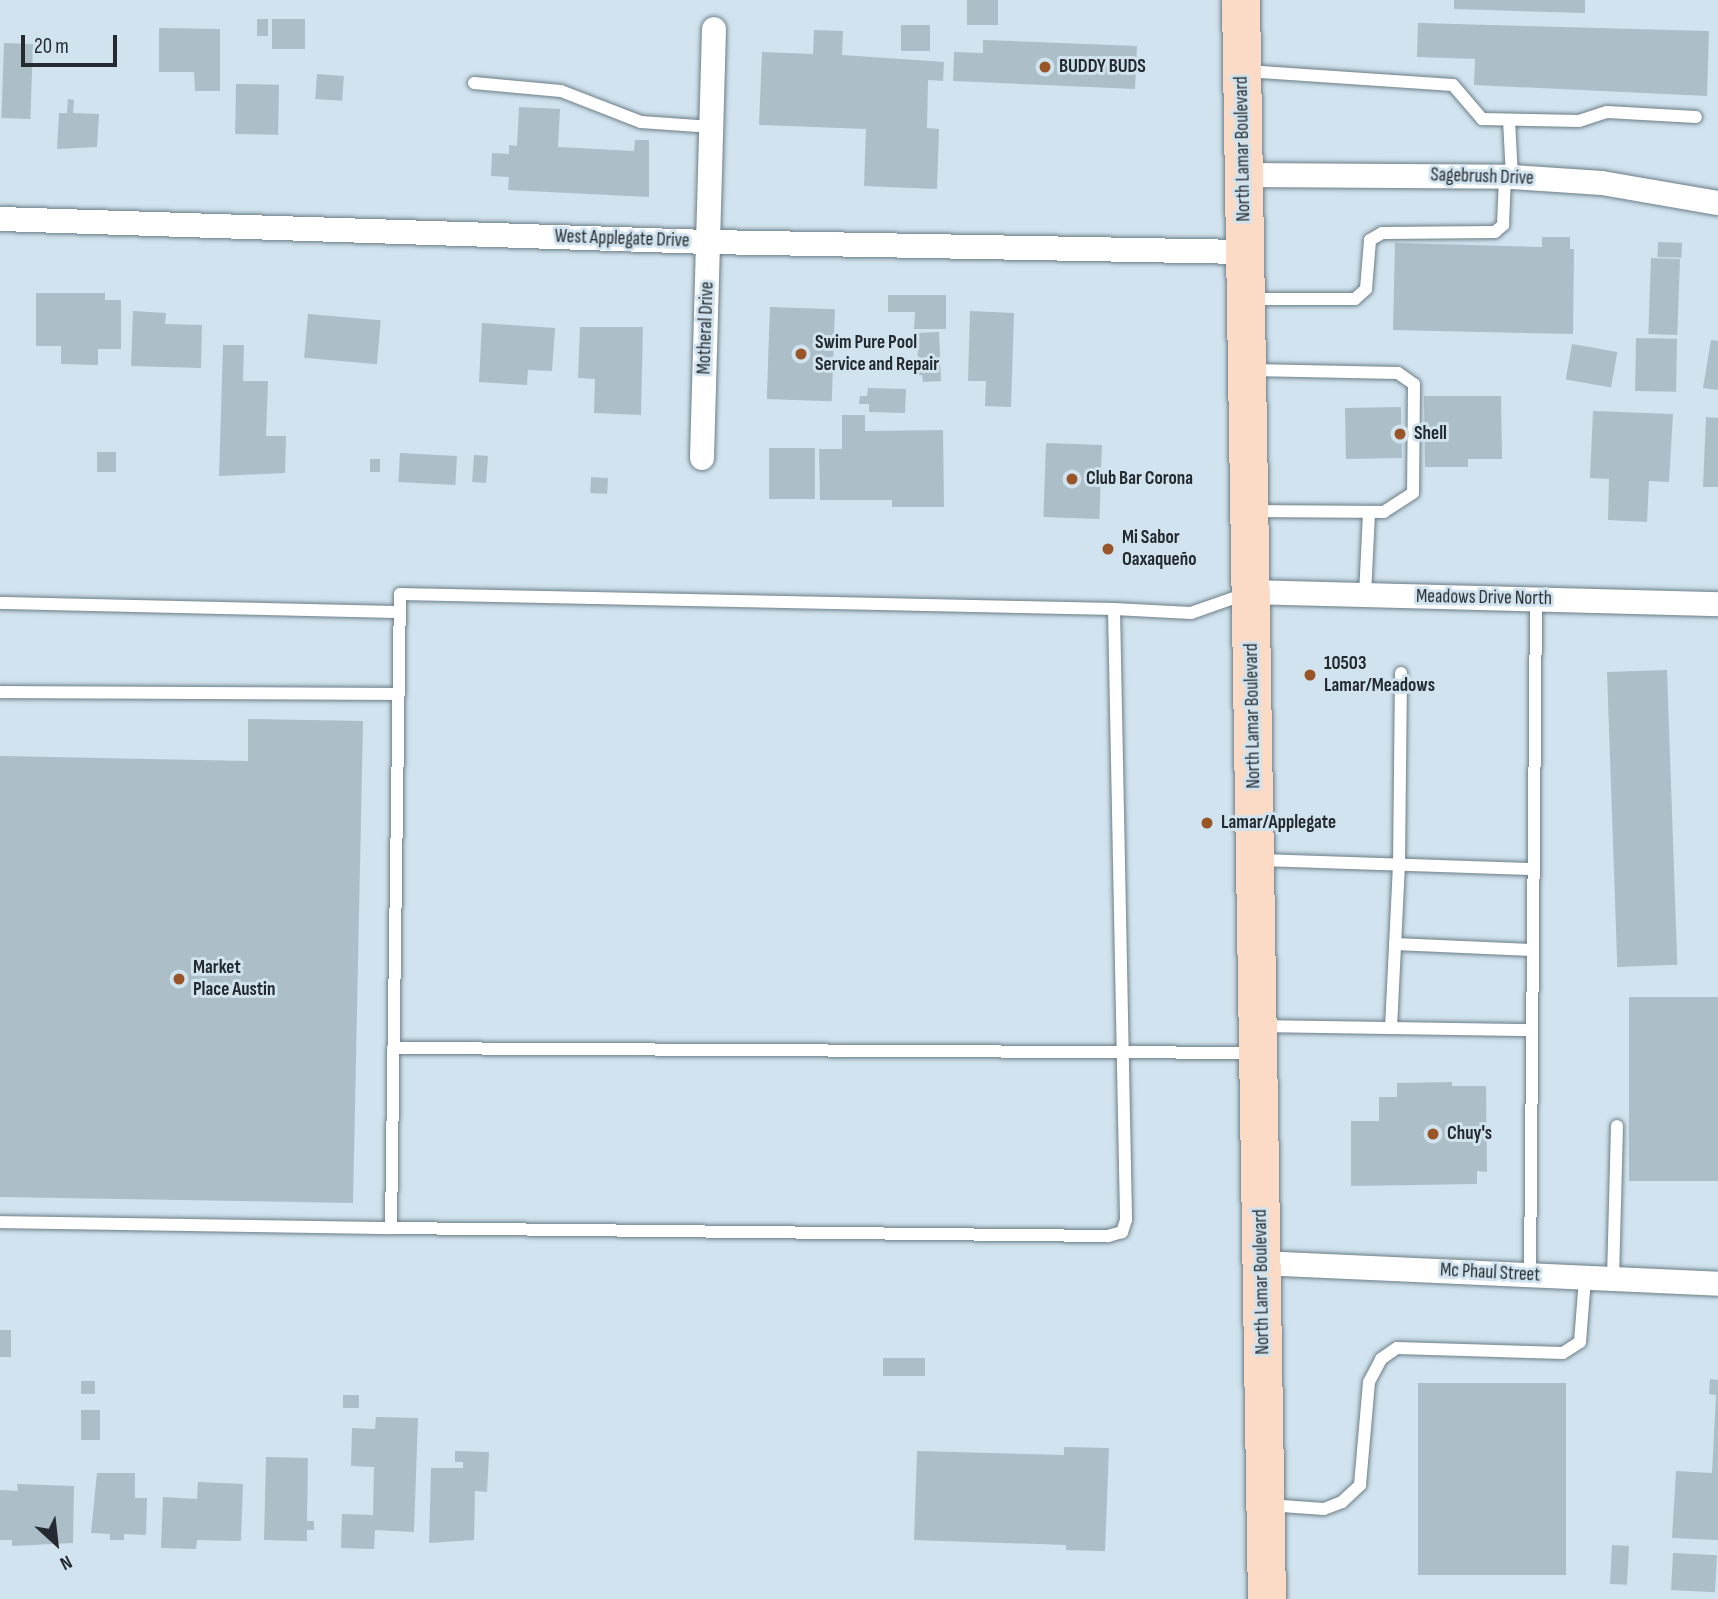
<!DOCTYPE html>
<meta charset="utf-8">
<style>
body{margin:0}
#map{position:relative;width:1718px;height:1599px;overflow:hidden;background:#d0e3ee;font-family:"Sofia Sans Condensed",sans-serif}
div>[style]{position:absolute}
.building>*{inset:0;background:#acbec8;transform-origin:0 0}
.roads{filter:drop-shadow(0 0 2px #6c7d86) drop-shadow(0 0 2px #6c7d86)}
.service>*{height:12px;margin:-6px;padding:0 6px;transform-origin:6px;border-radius:6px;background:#fff}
.minor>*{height:24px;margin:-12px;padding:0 12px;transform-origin:12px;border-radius:12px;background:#fff}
.primary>*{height:38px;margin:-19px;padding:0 19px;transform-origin:19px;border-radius:19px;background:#fbdac6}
.dots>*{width:19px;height:19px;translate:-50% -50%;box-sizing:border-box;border:4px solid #d0e3ee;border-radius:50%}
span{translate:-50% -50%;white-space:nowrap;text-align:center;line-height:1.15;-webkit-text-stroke:6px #d0e3ee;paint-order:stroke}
.poi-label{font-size:19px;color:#242a2f;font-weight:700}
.left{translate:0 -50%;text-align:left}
.street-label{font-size:19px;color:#242a2f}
.north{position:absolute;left:21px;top:1508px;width:70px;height:70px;-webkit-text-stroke:5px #d0e3ee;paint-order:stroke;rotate:153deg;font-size:19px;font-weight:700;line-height:28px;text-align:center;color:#242a2f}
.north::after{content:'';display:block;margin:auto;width:24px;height:32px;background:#242a2f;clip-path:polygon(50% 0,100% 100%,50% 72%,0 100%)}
.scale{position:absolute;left:21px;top:35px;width:96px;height:32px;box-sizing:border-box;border:4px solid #242a2f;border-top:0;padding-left:9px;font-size:21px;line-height:24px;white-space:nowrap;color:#242a2f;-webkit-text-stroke:5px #d0e3ee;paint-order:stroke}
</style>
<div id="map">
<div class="building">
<div style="left:967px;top:0;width:31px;height:25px"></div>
<div style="clip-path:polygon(1454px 0,1585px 0,1585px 13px,1454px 9px)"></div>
<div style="left:257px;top:19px;width:11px;height:17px"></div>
<div style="left:272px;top:19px;width:33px;height:30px"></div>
<div style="clip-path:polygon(1418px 23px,1709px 31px,1707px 96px,1474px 85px,1475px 59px,1417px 57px)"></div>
<div style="left:901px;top:25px;width:29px;height:26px"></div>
<div style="clip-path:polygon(159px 28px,220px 29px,220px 91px,195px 91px,194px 72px,159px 72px)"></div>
<div style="clip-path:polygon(814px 30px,843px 31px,842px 55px,944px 62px,943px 81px,928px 80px,927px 128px,939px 129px,937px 189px,864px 186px,866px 129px,759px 125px,762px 52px,813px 54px)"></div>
<div style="clip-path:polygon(983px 40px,1137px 46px,1135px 89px,953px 81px,954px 52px,983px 53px)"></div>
<div style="left:4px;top:43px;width:29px;height:75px;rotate:2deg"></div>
<div style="left:317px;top:74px;width:27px;height:25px;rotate:4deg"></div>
<div style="left:236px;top:84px;width:43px;height:50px;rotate:1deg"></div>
<div style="clip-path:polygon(68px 99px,74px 100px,73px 113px,99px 114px,97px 147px,57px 149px,59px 113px,67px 113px)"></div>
<div style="clip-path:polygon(519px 107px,560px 109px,558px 147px,634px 151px,635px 140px,649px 140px,649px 197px,508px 190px,509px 177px,491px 176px,492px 153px,509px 154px,509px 145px,517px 146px)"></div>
<div style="clip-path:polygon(1542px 237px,1570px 237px,1570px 249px,1574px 249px,1573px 334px,1393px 330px,1395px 243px,1542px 247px)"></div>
<div style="left:1658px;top:242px;width:24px;height:15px;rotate:2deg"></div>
<div style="left:1651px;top:258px;width:29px;height:76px;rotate:2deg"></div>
<div style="clip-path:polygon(36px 293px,105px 293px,105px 300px,121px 300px,121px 349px,98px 349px,98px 365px,61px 364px,61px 346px,36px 346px)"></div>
<div style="clip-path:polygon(888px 295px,946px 295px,946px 329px,914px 329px,915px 312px,888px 312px)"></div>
<div style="left:770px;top:307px;width:65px;height:92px;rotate:2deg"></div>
<div style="clip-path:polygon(133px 311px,166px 313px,165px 324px,202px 325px,201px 368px,131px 366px)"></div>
<div style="clip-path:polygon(970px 311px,1014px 313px,1011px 407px,985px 406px,986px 381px,968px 381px)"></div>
<div style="left:308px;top:314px;width:73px;height:44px;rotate:5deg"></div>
<div style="clip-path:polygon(482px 323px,555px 328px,552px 371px,528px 370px,527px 385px,479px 382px)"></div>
<div style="clip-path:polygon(580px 327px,643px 327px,641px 415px,594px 413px,595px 379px,578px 378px)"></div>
<div style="clip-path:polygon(939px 332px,941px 381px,923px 382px,922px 375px,912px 376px,911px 362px,918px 361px,917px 333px)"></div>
<div style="left:1636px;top:338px;width:41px;height:53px;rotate:1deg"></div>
<div style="clip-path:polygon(1711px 340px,1718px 341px,1718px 390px,1703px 388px)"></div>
<div style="left:1572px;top:344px;width:46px;height:36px;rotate:10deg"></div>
<div style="clip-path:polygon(223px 345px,244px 345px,243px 381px,268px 381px,266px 436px,286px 436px,285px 473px,219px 476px)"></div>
<div style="clip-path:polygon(868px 388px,906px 389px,905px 413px,869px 412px,869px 404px,859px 404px,860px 396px,867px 396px)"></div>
<div style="clip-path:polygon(1424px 396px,1501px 396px,1502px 459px,1468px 459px,1468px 467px,1425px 467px)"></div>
<div style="left:1401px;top:407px;width:51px;height:56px;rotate:89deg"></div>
<div style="clip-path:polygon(1593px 411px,1673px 414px,1669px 482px,1649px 481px,1647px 522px,1608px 520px,1609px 479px,1590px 478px)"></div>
<div style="clip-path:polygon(842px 415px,865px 415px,865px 431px,943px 430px,944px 507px,892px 507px,892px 500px,820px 500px,819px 449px,842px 449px)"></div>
<div style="clip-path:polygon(1706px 417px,1718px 418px,1718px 487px,1703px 487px)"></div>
<div style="left:1046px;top:443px;width:56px;height:74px;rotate:2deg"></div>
<div style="left:815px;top:448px;width:51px;height:46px;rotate:90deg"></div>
<div style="left:97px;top:452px;width:19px;height:20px"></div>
<div style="left:400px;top:453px;width:57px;height:29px;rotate:3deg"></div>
<div style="left:474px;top:455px;width:14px;height:27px;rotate:4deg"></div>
<div style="left:370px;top:459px;width:10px;height:13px"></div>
<div style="left:591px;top:477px;width:17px;height:16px;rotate:3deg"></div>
<div style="left:1667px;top:670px;width:295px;height:60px;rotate:88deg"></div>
<div style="clip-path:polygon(248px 719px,363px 721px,353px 1203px,0 1197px,0 756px,248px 761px)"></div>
<div style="left:1718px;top:997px;width:184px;height:89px;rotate:90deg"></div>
<div style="clip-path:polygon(1452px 1082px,1452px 1086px,1486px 1086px,1487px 1172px,1477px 1171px,1477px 1184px,1351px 1186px,1351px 1121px,1379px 1121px,1379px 1097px,1397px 1097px,1397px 1083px)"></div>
<div style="left:0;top:1330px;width:11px;height:27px"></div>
<div style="left:883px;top:1358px;width:42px;height:18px"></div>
<div style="clip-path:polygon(1710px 1379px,1718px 1380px,1718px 1540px,1672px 1538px,1676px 1471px,1712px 1473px,1716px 1395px,1709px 1394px)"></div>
<div style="left:81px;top:1381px;width:14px;height:13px"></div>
<div style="left:1418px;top:1383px;width:148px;height:192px"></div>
<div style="left:343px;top:1395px;width:16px;height:13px"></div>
<div style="left:81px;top:1410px;width:19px;height:30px"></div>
<div style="clip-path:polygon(376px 1417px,418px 1418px,414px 1532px,375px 1530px,374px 1549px,341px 1548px,342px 1514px,373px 1515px,374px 1467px,351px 1466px,352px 1428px,375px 1429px)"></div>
<div style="clip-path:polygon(1064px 1447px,1109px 1448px,1105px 1551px,1066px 1550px,1066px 1545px,914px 1540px,917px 1451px,1064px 1455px)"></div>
<div style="clip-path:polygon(455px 1451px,489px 1452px,487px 1492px,475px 1491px,474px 1540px,429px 1543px,431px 1468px,463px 1468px,463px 1462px,455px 1462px)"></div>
<div style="clip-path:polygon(266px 1457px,308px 1458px,307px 1521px,314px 1521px,314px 1530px,307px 1530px,307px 1541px,264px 1540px)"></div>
<div style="clip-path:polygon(97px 1473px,135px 1473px,135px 1498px,147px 1498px,146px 1535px,124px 1534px,124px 1540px,110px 1540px,110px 1534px,91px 1533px)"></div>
<div style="clip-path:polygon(198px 1482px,243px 1484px,241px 1541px,197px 1540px,196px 1549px,161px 1548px,163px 1497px,197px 1499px)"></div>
<div style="clip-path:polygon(17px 1484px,74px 1486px,73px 1543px,12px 1546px,12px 1540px,0 1540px,0 1490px,18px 1491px)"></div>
<div style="left:1612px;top:1545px;width:17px;height:39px;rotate:3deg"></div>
<div style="left:1673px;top:1553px;width:44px;height:37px;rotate:3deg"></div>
</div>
<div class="roads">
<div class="service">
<div style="left:1246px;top:71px;width:207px;rotate:3.9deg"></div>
<div style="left:1453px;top:85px;width:45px;rotate:49.5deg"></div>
<div style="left:1482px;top:119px;width:97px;rotate:1.2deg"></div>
<div style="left:1579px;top:121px;width:29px;rotate:-18deg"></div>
<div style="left:1607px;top:112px;width:89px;rotate:3.2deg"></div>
<div style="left:474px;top:83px;width:87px;rotate:5.3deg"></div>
<div style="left:561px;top:91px;width:86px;rotate:21.2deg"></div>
<div style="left:641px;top:122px;width:71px;rotate:4deg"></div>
<div style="left:1509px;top:120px;width:57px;rotate:87deg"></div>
<div style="left:1248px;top:299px;width:107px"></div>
<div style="left:1355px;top:299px;width:15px;rotate:-42deg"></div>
<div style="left:1366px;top:289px;width:49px;rotate:-85.3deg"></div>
<div style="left:1370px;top:240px;width:14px;rotate:-30deg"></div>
<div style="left:1382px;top:233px;width:113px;rotate:-0.5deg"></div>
<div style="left:1495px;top:232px;width:11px;rotate:-41deg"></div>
<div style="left:1503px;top:225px;width:48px;rotate:-87.6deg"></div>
<div style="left:1251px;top:370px;width:147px;rotate:1.2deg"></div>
<div style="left:1398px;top:373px;width:19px;rotate:35deg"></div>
<div style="left:1414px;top:384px;width:109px;rotate:90.5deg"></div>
<div style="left:1413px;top:493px;width:35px;rotate:147deg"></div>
<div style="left:1384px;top:512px;width:130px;rotate:-179.6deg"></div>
<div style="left:1365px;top:595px;width:83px;rotate:-87.2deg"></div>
<div style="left:0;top:603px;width:400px;rotate:1.3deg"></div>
<div style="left:1114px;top:609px;width:611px;rotate:88.87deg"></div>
<div style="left:1126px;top:1220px;width:13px;rotate:108deg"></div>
<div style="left:1122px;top:1232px;width:15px;rotate:164deg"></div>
<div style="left:1108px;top:1236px;width:717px;rotate:-179.36deg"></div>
<div style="left:391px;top:1228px;width:634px;rotate:-89.19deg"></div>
<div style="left:400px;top:594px;width:714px;rotate:1.2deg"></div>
<div style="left:1114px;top:609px;width:77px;rotate:3deg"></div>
<div style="left:1191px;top:613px;width:57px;rotate:-19.4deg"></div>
<div style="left:0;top:692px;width:399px;rotate:0.3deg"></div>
<div style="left:1259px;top:860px;width:272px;rotate:1.9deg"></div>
<div style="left:1395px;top:944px;width:136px;rotate:2.5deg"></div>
<div style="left:1262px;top:1026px;width:269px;rotate:0.9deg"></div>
<div style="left:1391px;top:1028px;width:163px;rotate:-87.2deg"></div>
<div style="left:1399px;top:865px;width:192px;rotate:-89.4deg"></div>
<div style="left:393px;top:1048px;width:861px;rotate:0.33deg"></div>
<div style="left:0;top:1222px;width:391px;rotate:0.9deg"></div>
<div style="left:1530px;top:1275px;width:676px;rotate:-89.49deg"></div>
<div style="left:1613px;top:1279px;width:153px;rotate:-88.5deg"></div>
<div style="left:1268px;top:1505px;width:56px;rotate:4.1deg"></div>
<div style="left:1324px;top:1509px;width:19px;rotate:-21deg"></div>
<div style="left:1342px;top:1502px;width:25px;rotate:-43deg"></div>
<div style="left:1360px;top:1485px;width:103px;rotate:-85deg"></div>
<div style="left:1369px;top:1382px;width:26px;rotate:-62deg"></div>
<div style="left:1381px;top:1359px;width:19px;rotate:-35deg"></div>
<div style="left:1397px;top:1348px;width:166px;rotate:1.7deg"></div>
<div style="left:1563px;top:1353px;width:20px;rotate:-33deg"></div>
<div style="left:1580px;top:1342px;width:64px;rotate:-85.5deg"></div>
</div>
<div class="minor">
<div style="left:1244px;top:175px;width:268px;rotate:0.4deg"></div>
<div style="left:1512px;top:177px;width:90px;rotate:3.8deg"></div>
<div style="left:1602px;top:183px;width:118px;rotate:9.8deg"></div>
<div style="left:0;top:219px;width:709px;rotate:1.86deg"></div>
<div style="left:709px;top:242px;width:536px;rotate:1.07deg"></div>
<div style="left:702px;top:458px;width:429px;rotate:-88.4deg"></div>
<div style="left:1250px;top:592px;width:468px;rotate:1.5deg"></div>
<div style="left:1261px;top:1263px;width:457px;rotate:2.6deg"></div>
</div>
<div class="primary">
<div style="left:1241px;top:0;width:1599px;rotate:89.07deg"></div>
</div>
</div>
<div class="dots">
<div style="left:1045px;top:67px;background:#995527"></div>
<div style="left:801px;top:354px;background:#995527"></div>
<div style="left:1400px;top:434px;background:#995527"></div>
<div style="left:1072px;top:479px;background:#995527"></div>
<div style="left:1108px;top:549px;background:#995527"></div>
<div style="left:1310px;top:675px;background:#995527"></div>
<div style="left:1207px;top:823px;background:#995527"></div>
<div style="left:179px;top:979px;background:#995527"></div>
<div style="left:1433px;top:1134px;background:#995527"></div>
</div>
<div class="poi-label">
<span class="left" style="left:1059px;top:67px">BUDDY BUDS</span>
<span class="left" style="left:815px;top:354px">Swim Pure Pool<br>Service and Repair</span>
<span class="left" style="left:1414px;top:434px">Shell</span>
<span class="left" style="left:1086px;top:479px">Club Bar Corona</span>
<span class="left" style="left:1122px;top:549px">Mi Sabor<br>Oaxaqueño</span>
<span class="left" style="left:1324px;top:675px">10503<br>Lamar/Meadows</span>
<span class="left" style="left:1221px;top:823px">Lamar/Applegate</span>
<span class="left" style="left:193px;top:979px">Market<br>Place Austin</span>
<span class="left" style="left:1447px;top:1134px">Chuy's</span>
</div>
<div class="street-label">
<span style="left:1243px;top:149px;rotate:-91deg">North Lamar Boulevard</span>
<span style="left:1482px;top:177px;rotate:2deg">Sagebrush Drive</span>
<span style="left:622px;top:239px;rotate:2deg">West Applegate Drive</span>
<span style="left:706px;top:328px;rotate:-88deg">Motheral Drive</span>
<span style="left:1484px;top:598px;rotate:1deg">Meadows Drive North</span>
<span style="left:1253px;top:716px;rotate:-91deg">North Lamar Boulevard</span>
<span style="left:1490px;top:1273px;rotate:3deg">Mc Phaul Street</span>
<span style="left:1262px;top:1282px;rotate:-91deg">North Lamar Boulevard</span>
</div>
<div class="north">N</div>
<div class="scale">20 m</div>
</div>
